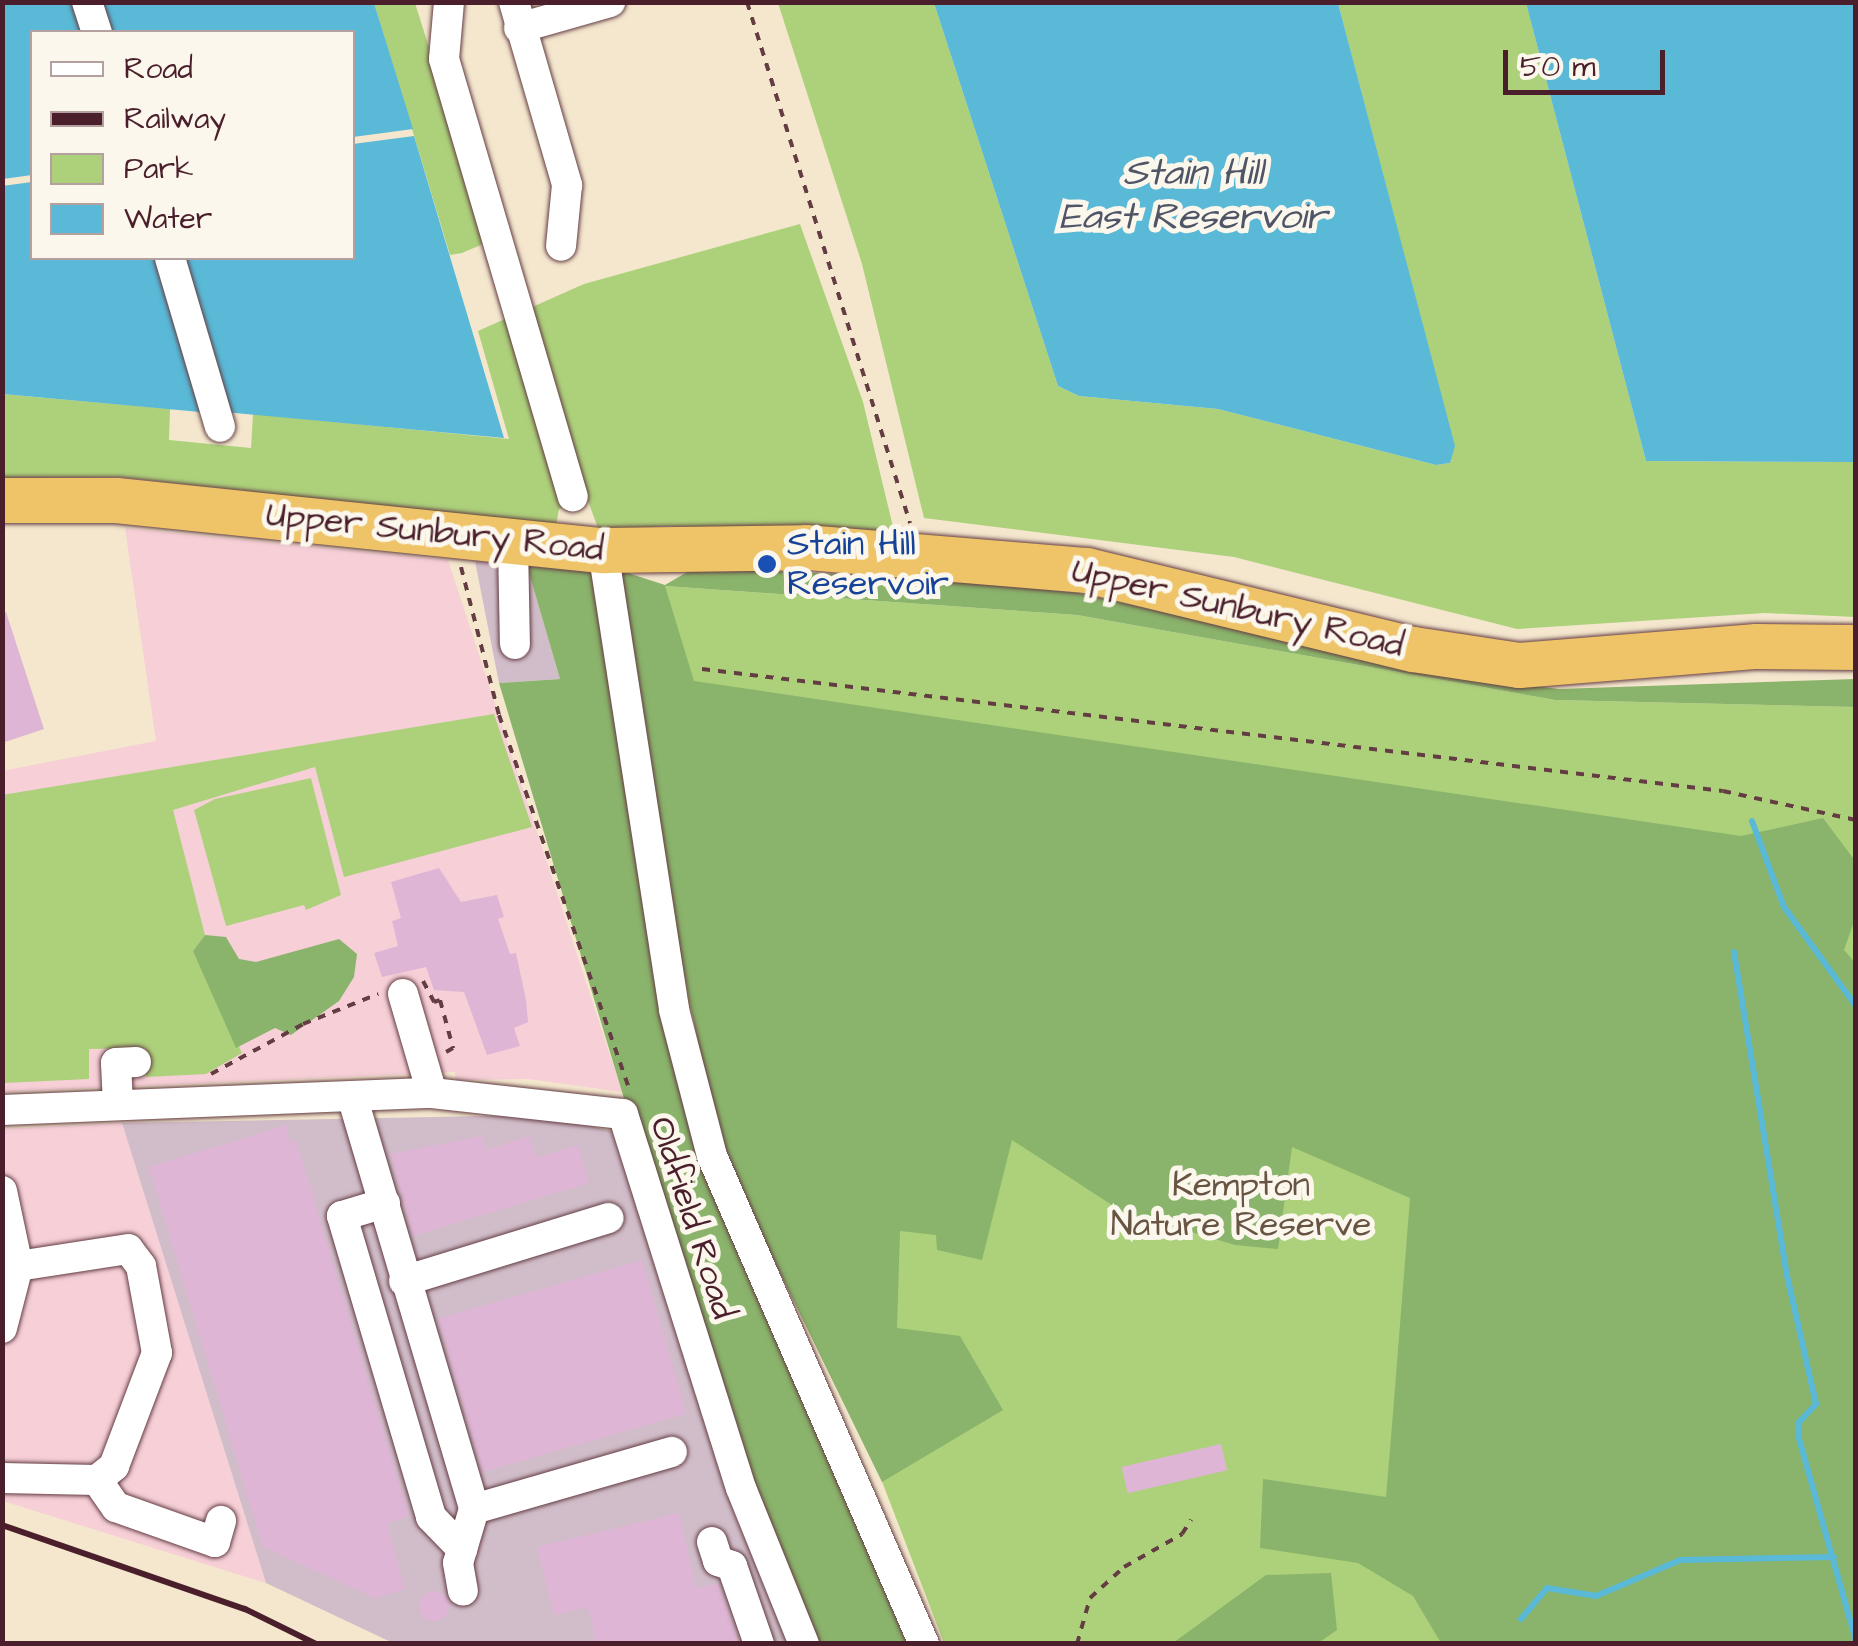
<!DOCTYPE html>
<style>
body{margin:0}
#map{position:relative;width:1858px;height:1646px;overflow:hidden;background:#f4e7ce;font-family:"Architects Daughter",sans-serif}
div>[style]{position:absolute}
.built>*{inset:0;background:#f6cfd7}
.industrial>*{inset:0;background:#d1bdc9}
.green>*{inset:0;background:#add17b}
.forest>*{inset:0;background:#8ab36b}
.water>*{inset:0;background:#59b9d7}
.stream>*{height:6px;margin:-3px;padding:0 3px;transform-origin:3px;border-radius:3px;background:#59b9d7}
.building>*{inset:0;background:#dfb5d5;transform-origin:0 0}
.round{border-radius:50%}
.path>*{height:4px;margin-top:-2px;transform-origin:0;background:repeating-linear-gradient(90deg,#643d43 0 8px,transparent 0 16px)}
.roads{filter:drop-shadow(0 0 2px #643d43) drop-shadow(0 0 2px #643d43)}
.minor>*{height:30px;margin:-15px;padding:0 15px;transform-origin:15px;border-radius:15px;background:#fff}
.highway>*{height:45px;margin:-22.5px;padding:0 22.5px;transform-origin:22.5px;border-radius:22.5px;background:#efc469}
.rail>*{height:6px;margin:-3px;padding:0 3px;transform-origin:3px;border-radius:3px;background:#4a1f2b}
.dots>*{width:28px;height:28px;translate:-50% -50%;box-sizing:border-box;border:5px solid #fbf7ec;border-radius:50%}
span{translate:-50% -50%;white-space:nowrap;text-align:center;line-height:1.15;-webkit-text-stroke:10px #fbf7ec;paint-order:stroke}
.street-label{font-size:35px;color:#4a1f2b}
.transit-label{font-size:35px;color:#164399}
.left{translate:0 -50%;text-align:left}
.park-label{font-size:35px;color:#685443}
.water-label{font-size:38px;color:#4f5567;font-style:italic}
.frame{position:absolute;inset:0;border:5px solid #4a1f2b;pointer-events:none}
.legend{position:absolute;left:30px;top:30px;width:325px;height:230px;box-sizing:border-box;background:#fbf7ec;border:2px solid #b4a19f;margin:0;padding:12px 18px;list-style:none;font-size:30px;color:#4a1f2b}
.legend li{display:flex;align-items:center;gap:20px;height:50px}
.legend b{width:50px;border:2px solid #b4a19f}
.scale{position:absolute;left:1503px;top:50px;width:162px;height:45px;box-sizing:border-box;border:5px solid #4a1f2b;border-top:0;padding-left:12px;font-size:30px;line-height:35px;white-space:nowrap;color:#4a1f2b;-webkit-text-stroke:8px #fbf7ec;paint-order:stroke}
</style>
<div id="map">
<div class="built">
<div style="clip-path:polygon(125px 528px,448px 560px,622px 1092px,528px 1079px,456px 1080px,455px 1072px,3px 1092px,2px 771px,156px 741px)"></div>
<div style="clip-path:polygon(122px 1123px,266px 1583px,3px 1501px,3px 1129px)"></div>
</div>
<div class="industrial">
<div style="clip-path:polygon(475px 561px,527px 566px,560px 679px,499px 683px)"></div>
<div style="clip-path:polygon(540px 1115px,612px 1131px,728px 1498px,787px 1643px,393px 1643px,266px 1583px,122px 1123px)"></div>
</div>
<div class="green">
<div style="clip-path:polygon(374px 3px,415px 3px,490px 241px,462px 253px,450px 255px)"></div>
<div style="clip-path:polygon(778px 3px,934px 3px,1058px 386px,1079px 396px,1218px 409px,1436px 465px,1450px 463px,1454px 446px,1338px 3px,1526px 3px,1646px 461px,1855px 462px,1855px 617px,1765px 613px,1517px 629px,1234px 557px,924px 518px,862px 264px)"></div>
<div style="clip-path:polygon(800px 224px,863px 402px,895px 535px,667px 526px,599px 531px,588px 501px,559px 509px,556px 526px,119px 477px,3px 478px,2px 394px,170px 409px,169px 440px,251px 448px,253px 414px,509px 439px,478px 331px,584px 284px)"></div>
<div style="clip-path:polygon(612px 568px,665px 586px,1077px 615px,1555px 700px,1855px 707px,1855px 1643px,944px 1643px,868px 1445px,791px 1292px,689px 1006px)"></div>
<div style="clip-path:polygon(494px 714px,532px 827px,344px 877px,315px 767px,173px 810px,205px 935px,193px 951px,242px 1053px,206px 1074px,146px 1077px,145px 1048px,89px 1049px,89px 1079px,3px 1083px,2px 795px)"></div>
<div style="clip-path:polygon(311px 778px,341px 895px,306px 910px,304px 905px,226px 926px,194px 810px,215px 799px)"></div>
</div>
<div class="forest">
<div style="clip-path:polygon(527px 566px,592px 572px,623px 741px,646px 745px,612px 568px,665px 585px,694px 568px,935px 578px,1078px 593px,1448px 675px,1559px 689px,1855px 679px,1855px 707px,1555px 700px,1077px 615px,665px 586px,694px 681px,1741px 836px,1823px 818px,1856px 862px,1855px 919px,1844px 950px,1856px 964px,1855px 1643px,1441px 1643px,1413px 1596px,1358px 1563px,1260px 1548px,1263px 1479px,1386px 1497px,1393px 1413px,1410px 1198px,1292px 1147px,1278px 1249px,1235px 1245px,1121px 1211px,1012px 1140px,982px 1260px,937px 1250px,936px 1235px,900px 1231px,897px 1328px,960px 1336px,1003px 1410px,882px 1482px,718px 1146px,680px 950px,661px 974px,703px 1170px,908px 1643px,819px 1643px,785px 1573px,687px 1308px,499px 683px,560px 679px)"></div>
<div style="clip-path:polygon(205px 935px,226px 937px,239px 959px,256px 962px,339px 939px,357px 954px,354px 977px,339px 1001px,291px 1035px,275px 1028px,236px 1048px,193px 951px)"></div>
<div style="clip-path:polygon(1331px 1573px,1337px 1630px,1318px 1643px,1173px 1643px,1266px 1575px)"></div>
</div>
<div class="water">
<div style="clip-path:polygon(2px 3px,75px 3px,84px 32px,32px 32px,32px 175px,3px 179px)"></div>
<div style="clip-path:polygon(100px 3px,374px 3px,413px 129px,353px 137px,352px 32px,109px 32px)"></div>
<div style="clip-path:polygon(934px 3px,1338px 3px,1455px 446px,1450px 463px,1436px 465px,1218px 409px,1079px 396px,1058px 386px)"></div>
<div style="clip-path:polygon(1526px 3px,1855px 3px,1855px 462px,1646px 461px)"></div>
<div style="clip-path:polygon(414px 136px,504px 438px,225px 412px,178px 258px,352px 258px,353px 144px)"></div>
<div style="clip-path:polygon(32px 182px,32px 258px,154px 258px,200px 412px,3px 394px,2px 186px)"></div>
</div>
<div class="stream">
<div style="left:1752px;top:821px;width:92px;rotate:69.6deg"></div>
<div style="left:1784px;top:907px;width:122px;rotate:54deg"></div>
<div style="left:1734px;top:952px;width:323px;rotate:80.7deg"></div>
<div style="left:1786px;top:1271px;width:136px;rotate:77.3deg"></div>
<div style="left:1816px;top:1404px;width:26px;rotate:133deg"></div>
<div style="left:1798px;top:1423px;width:12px;rotate:90deg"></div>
<div style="left:1798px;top:1435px;width:214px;rotate:74.3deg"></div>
<div style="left:1521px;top:1619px;width:40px;rotate:-50deg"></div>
<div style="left:1547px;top:1588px;width:50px;rotate:9.3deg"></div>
<div style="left:1596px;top:1596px;width:91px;rotate:-23.2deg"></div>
<div style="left:1680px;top:1560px;width:154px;rotate:-1.1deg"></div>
</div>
<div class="building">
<div style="clip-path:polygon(6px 612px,44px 729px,2px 743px,2px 613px)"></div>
<div style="clip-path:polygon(439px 868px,461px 902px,497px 895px,504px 917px,498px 919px,510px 954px,516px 953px,526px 1000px,528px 1022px,514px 1028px,520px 1046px,487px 1055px,464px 992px,434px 990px,426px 967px,382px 977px,374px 953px,398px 946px,392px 921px,401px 918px,391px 882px)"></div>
<div style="clip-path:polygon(287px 1125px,290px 1142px,296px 1140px,409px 1516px,387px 1523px,405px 1589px,375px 1598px,263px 1547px,149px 1167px)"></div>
<div style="clip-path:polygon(482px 1136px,486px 1150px,529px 1136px,537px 1158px,578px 1145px,589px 1183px,413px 1236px,390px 1154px)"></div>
<div style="left:642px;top:1260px;width:160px;height:212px;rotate:74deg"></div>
<div style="left:1221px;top:1444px;width:27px;height:102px;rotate:77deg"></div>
<div style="clip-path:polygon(679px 1513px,696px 1588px,718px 1583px,739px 1644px,596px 1644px,588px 1607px,554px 1615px,537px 1547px)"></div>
<div class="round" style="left:419px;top:1591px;width:30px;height:30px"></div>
</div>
<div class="path">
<div style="left:747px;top:2px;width:546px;rotate:72.63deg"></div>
<div style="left:461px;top:567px;width:153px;rotate:75.6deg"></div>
<div style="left:499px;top:715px;width:398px;rotate:70.8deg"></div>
<div style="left:702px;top:669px;width:1028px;rotate:6.81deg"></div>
<div style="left:1723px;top:791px;width:136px;rotate:12.3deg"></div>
<div style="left:423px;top:981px;width:24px;rotate:62deg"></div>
<div style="left:434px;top:1002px;width:6px;rotate:-18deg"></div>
<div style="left:440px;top:1000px;width:50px;rotate:74.8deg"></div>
<div style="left:453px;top:1048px;width:8px;rotate:150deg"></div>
<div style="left:211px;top:1074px;width:105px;rotate:-28.5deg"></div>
<div style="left:303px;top:1024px;width:81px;rotate:-21.8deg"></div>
<div style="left:1077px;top:1644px;width:48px;rotate:-74.2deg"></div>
<div style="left:1090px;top:1598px;width:46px;rotate:-42.4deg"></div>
<div style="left:1124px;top:1567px;width:67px;rotate:-29.6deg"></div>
<div style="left:1182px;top:1534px;width:17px;rotate:-57deg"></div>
</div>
<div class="roads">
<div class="minor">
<div style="left:87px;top:2px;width:32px;rotate:72deg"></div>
<div style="left:449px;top:2px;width:57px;rotate:95deg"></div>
<div style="left:444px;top:59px;width:456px;rotate:73.6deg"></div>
<div style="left:514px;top:2px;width:191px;rotate:73.8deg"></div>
<div style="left:567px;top:185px;width:61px;rotate:95.6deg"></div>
<div style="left:519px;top:28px;width:95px;rotate:-15.9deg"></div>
<div style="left:170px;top:258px;width:176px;rotate:73.5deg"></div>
<div style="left:513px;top:544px;width:100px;rotate:88.9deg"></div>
<div style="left:603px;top:550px;width:465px;rotate:81.2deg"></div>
<div style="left:674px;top:1010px;width:151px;rotate:75.4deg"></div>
<div style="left:712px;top:1156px;width:532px;rotate:66.52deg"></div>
<div style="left:403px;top:994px;width:103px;rotate:73.7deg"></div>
<div style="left:352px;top:1096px;width:431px;rotate:73.5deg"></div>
<div style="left:474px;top:1509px;width:56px;rotate:106.5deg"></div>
<div style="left:458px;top:1563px;width:28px;rotate:80deg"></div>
<div style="left:118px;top:1104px;width:41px;rotate:-92.8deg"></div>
<div style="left:116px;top:1063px;width:20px;rotate:-3deg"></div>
<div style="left:2px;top:1110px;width:430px;rotate:-2.3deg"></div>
<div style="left:432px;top:1093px;width:192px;rotate:6.3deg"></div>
<div style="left:623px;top:1114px;width:392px;rotate:72.5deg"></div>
<div style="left:741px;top:1488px;width:168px;rotate:68deg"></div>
<div style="left:2px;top:1191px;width:77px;rotate:78deg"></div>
<div style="left:18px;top:1266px;width:64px;rotate:104.5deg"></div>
<div style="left:385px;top:1203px;width:45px;rotate:163.2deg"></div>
<div style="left:342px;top:1216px;width:314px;rotate:73.5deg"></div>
<div style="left:431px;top:1517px;width:45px;rotate:45.9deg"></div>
<div style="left:404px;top:1281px;width:214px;rotate:-17.1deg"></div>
<div style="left:2px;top:1478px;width:95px;rotate:1.2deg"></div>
<div style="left:97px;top:1480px;width:22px;rotate:-39deg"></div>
<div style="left:114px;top:1466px;width:121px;rotate:-69.2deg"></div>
<div style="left:157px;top:1353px;width:88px;rotate:-100.4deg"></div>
<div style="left:141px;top:1266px;width:21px;rotate:-127deg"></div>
<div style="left:128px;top:1249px;width:111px;rotate:171.2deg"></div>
<div style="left:97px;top:1480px;width:33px;rotate:55deg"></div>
<div style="left:116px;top:1507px;width:105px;rotate:19.5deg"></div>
<div style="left:215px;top:1542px;width:22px;rotate:-74deg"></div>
<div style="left:474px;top:1509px;width:206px;rotate:-16.1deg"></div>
<div style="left:712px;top:1542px;width:20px;rotate:72deg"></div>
<div style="left:718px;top:1561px;width:15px;rotate:20deg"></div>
<div style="left:732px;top:1566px;width:83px;rotate:70.9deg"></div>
</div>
<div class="highway">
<div style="left:2px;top:500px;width:114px"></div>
<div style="left:116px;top:500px;width:490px;rotate:5.9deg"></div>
<div style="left:603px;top:550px;width:203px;rotate:-0.8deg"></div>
<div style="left:806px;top:547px;width:281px;rotate:4.7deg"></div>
<div style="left:1086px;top:570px;width:336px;rotate:13.6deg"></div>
<div style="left:1413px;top:649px;width:107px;rotate:8.6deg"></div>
<div style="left:1519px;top:665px;width:238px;rotate:-4.6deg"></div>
<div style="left:1756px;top:646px;width:100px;rotate:0.6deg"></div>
</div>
</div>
<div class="rail">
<div style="left:2px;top:1525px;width:257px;rotate:19.1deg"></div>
<div style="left:245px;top:1609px;width:79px;rotate:26.2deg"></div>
</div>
<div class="dots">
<div style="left:767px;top:564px;background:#1a4fb4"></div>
</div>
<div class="street-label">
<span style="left:435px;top:532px;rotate:6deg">Upper Sunbury Road</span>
<span style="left:1238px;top:608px;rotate:13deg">Upper Sunbury Road</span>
<span style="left:692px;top:1218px;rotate:72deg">Oldfield Road</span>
</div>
<div class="transit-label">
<span class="left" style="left:787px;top:564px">Stain Hill<br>Reservoir</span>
</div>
<div class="park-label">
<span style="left:1241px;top:1205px">Kempton<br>Nature Reserve</span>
</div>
<div class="water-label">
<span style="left:1193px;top:196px">Stain Hill<br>East Reservoir</span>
</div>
<div class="frame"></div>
<ul class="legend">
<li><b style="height:12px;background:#fff"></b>Road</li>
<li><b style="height:12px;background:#4a1f2b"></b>Railway</li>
<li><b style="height:28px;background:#add17b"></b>Park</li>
<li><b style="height:28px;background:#59b9d7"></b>Water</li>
</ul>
<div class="scale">50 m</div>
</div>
